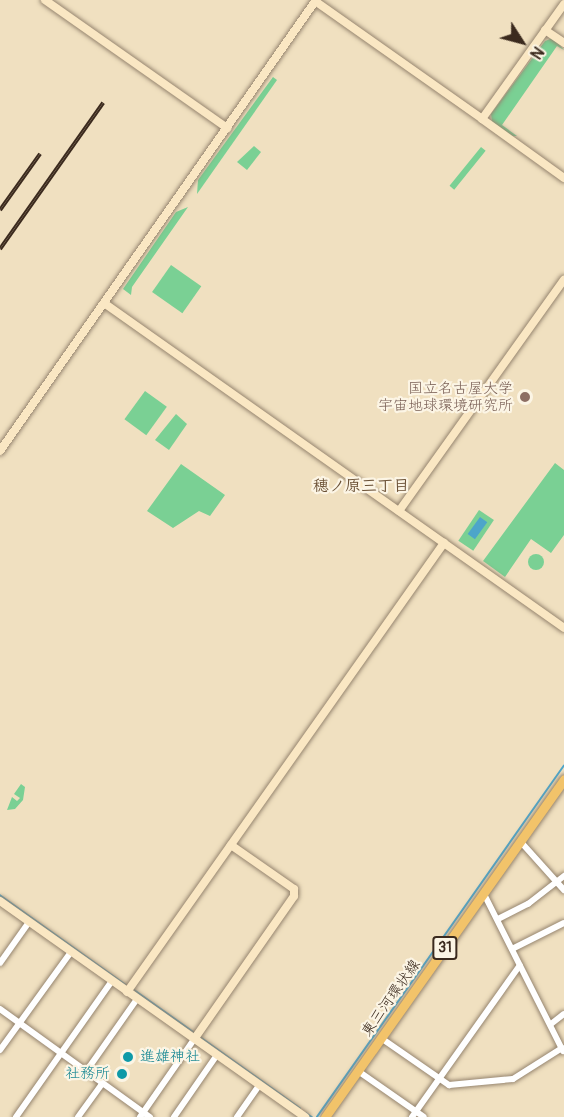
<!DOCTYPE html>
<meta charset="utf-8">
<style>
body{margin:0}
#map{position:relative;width:564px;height:1117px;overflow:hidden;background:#f0e0c0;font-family:Pangolin,"Klee One",sans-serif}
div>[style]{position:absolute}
.green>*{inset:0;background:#7ad094;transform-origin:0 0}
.round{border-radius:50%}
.water>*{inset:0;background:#4da5ca;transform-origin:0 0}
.stream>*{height:1.5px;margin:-0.75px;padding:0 0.75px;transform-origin:0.75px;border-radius:0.75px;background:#4da5ca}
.roads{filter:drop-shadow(0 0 2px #96856f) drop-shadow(0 0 2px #96856f)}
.street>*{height:6px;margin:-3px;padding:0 3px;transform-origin:3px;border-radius:3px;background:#fff}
.secondary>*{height:8px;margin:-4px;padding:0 4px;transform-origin:4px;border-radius:4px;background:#fae7c3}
.primary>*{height:9px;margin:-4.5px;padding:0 4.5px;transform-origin:4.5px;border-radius:4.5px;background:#f2c36a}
.rail>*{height:4px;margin-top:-2px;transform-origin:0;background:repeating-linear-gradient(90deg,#fcf5e5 0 4.5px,#3b2a1e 0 9px);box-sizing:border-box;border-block:2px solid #3b2a1e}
.dots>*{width:16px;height:16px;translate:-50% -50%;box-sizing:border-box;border:3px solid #fcf5e5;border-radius:50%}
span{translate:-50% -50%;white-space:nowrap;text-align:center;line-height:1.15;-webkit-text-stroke:4.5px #fcf5e5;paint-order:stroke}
.shield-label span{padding:2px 4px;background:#fcf5e5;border:2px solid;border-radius:4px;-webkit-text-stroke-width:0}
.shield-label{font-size:14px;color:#3b2a1e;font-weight:700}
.education-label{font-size:15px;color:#785e54}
.right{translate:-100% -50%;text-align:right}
.street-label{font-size:15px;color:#3b2a1e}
.culture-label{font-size:15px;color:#0d838f}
.left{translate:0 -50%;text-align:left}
.neighbourhood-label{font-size:16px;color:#6c5237;font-weight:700}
.north{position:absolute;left:492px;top:12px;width:60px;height:60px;-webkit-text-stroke:4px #fcf5e5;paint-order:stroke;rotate:126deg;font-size:16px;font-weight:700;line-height:24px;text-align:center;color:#3b2a1e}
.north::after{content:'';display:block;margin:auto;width:21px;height:27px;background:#3b2a1e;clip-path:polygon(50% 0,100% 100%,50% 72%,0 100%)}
</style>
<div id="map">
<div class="green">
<div style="clip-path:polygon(553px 38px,564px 50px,557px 46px,502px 125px,517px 136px,511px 136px,492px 122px,491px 114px,545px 41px)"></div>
<div style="clip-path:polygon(273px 77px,277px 80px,197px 194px,198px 180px)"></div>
<div style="clip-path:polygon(254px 146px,261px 152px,247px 170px,237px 162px)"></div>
<div style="left:481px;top:147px;width:6px;height:50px;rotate:39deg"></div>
<div style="clip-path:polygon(188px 207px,132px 287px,131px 295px,123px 289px,176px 212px)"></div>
<div style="left:171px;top:265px;width:37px;height:33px;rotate:35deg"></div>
<div style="left:145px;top:391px;width:27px;height:35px;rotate:36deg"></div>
<div style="clip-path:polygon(176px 414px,187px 424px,169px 450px,155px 440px)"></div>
<div style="clip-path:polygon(555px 463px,564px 470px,564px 535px,551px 553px,531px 539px,505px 577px,483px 561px)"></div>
<div style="clip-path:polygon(181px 464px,225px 495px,210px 516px,199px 511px,173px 528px,147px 511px)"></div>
<div style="left:479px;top:510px;width:18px;height:37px;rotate:34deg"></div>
<div class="round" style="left:528px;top:554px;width:16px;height:16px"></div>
<div style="clip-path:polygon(21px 784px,25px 787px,23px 800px,15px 809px,7px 810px,12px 797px,17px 801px,20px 798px,14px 794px)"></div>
</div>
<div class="water">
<div style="left:480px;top:517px;width:9px;height:21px;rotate:36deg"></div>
</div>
<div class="stream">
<div style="left:0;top:895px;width:155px;rotate:35.5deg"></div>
<div style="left:133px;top:989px;width:76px;rotate:35.4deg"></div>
<div style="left:199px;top:1036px;width:124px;rotate:35.5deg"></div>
<div style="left:306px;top:1113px;width:7px;rotate:34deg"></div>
<div style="left:317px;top:1117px;width:429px;rotate:-54.9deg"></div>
</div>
<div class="roads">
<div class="street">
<div style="left:520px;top:841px;width:66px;rotate:48.1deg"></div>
<div style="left:484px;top:894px;width:176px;rotate:63.3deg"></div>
<div style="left:498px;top:919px;width:34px;rotate:-27deg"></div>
<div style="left:528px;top:904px;width:46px;rotate:-37.9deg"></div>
<div style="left:512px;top:949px;width:58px;rotate:-26.6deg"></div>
<div style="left:0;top:963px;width:50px;rotate:-54.7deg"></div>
<div style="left:0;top:1009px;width:185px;rotate:35.8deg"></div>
<div style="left:551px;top:1024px;width:16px;rotate:-38deg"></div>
<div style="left:381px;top:1038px;width:83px;rotate:34.7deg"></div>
<div style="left:449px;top:1085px;width:64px;rotate:-5.4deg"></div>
<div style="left:513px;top:1079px;width:58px;rotate:-32.3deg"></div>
<div style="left:0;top:1050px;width:121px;rotate:-54.1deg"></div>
<div style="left:358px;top:1071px;width:80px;rotate:34.9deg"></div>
<div style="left:85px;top:1073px;width:90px;rotate:-54.9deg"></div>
<div style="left:16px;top:1117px;width:166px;rotate:-54.8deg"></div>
<div style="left:78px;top:1117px;width:41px;rotate:-54deg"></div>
<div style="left:140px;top:1117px;width:96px;rotate:-55.2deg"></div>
<div style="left:174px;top:1117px;width:75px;rotate:-55.3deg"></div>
<div style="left:237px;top:1117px;width:39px;rotate:-55deg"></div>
<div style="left:412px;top:1117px;width:186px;rotate:-54.6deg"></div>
</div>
<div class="secondary">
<div style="left:45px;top:0;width:223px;rotate:35.1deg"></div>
<div style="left:315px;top:1px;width:204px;rotate:35.2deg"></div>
<div style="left:482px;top:119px;width:141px;rotate:-54.5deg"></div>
<div style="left:545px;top:30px;width:23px;rotate:34deg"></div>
<div style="left:482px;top:119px;width:101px;rotate:35.7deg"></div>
<div style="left:104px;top:303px;width:563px;rotate:35.24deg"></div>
<div style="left:0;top:451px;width:551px;rotate:-54.98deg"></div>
<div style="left:399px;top:511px;width:284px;rotate:-54.5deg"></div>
<div style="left:0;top:901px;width:374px;rotate:35.3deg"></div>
<div style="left:127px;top:992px;width:550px;rotate:-54.78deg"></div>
<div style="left:195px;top:1038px;width:173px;rotate:-55.1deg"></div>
<div style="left:294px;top:896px;width:7px;rotate:-90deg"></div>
<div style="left:294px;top:889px;width:77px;rotate:-145.1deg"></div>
</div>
<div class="primary">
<div style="left:325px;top:1117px;width:414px;rotate:-54.7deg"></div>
</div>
</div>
<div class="rail">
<div style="left:0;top:210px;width:69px;rotate:-54.5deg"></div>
<div style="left:0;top:249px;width:179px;rotate:-54.8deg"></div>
</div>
<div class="dots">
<div style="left:525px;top:397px;background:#8d6e63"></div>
<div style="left:128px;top:1057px;background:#0f9aa8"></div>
<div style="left:122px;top:1074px;background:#0f9aa8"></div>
</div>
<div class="shield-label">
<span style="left:445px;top:948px">31</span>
</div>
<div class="education-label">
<span class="right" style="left:513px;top:397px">国立名古屋大学<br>宇宙地球環境研究所</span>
</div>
<div class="street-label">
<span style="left:391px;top:998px;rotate:-55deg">東三河環状線</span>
</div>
<div class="culture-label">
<span class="left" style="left:140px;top:1057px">進雄神社</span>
<span class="right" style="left:110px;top:1074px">社務所</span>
</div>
<div class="neighbourhood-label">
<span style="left:361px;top:486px">穂ノ原三丁目</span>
</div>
<div class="north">N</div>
</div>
